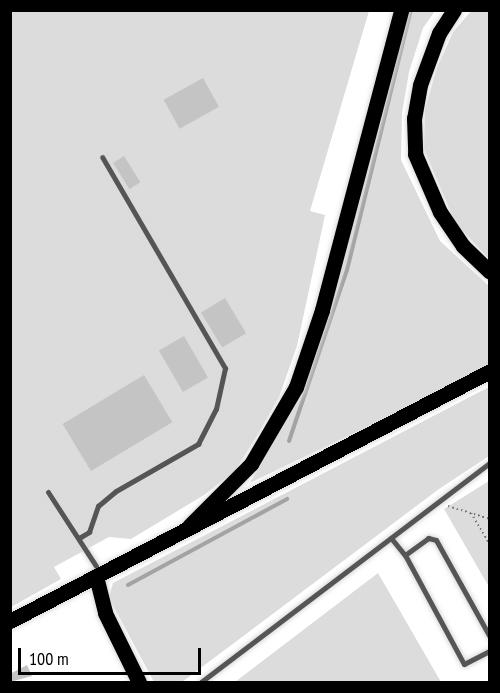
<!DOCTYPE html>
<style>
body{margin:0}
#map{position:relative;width:500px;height:693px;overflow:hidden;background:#fff;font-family:"PT Sans Narrow",sans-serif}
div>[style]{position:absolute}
.green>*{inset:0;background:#dcdcdc}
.stream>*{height:4px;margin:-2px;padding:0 2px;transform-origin:2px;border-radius:2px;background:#a3a3a3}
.building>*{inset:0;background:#c4c4c4;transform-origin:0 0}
.path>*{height:2px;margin-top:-1px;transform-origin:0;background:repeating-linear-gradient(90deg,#777 0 1.5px,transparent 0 4.5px)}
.roads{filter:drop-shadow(0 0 2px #dbdbdb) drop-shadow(0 0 2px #dbdbdb)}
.lane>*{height:5px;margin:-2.5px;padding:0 2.5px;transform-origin:2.5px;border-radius:2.5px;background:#555}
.primary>*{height:15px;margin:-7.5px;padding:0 7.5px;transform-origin:7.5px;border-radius:7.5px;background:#000}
span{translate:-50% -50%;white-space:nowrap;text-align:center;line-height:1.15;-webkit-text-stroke:4.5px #fff;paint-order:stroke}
.frame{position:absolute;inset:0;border:12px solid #000;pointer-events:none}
.scale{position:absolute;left:18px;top:648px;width:183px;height:27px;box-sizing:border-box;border:3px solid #000;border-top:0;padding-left:8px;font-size:18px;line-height:21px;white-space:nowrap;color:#000;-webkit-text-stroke:4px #fff;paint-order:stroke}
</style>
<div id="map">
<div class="green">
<div style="clip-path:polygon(11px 11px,369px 11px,310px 211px,325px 215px,297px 346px,279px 397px,258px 434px,235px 471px,204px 495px,131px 539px,109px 537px,54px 567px,61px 579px,11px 607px)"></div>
<div style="clip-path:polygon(406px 11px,435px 11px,423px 28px,409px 72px,402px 113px,401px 160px,440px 241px,489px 286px,489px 368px,250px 483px,301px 391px)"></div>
<div style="clip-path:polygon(471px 11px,489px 11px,489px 259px,455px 222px,424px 149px,425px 109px,437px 68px,453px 32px)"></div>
<div style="clip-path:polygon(489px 387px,489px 456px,439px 489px,182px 682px,154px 682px,109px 598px,113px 583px)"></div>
<div style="clip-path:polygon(489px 481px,489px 587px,444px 509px)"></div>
<div style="clip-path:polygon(378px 573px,441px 682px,235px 682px)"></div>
</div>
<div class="stream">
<div style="left:289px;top:441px;width:181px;rotate:-71.3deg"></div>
<div style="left:347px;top:270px;width:268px;rotate:-76.2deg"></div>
<div style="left:128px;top:585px;width:181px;rotate:-28.4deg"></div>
</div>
<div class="building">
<div style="left:203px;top:78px;width:33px;height:45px;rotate:61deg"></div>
<div style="left:124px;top:156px;width:31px;height:13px;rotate:58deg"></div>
<div style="left:225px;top:298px;width:41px;height:28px;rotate:59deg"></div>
<div style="left:184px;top:336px;width:48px;height:29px;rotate:60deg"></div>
<div style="left:144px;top:375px;width:55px;height:95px;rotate:59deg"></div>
<div style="clip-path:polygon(27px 665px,32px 676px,10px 682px,10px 674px)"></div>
</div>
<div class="path">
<div style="left:448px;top:506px;width:44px;rotate:17.2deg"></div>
<div style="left:471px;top:513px;width:37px;rotate:59deg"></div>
</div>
<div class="roads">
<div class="lane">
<div style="left:48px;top:492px;width:88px;rotate:57deg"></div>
<div style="left:79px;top:538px;width:12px;rotate:-31deg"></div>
<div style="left:89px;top:532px;width:28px;rotate:-71deg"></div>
<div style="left:98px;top:506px;width:23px;rotate:-40deg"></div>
<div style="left:116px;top:491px;width:95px;rotate:-29.8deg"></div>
<div style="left:198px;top:444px;width:39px;rotate:-63deg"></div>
<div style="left:216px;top:409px;width:42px;rotate:-77.6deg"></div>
<div style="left:225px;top:368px;width:244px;rotate:-120.2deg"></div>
<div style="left:391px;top:538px;width:22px;rotate:51deg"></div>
<div style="left:405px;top:555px;width:124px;rotate:61.6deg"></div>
<div style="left:464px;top:664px;width:29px;rotate:-27deg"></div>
<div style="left:405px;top:555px;width:29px;rotate:-36deg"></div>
<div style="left:428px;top:538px;width:8px;rotate:14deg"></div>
<div style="left:436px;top:540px;width:111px;rotate:60.9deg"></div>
<div style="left:201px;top:682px;width:363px;rotate:-37.2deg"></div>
</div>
<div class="primary">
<div style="left:454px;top:10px;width:27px;rotate:123deg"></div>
<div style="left:439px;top:33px;width:55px;rotate:110.1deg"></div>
<div style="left:420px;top:85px;width:34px;rotate:100deg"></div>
<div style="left:414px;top:118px;width:36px;rotate:88deg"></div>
<div style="left:415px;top:154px;width:63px;rotate:66.7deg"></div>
<div style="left:440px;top:212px;width:41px;rotate:55.9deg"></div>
<div style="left:463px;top:246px;width:37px;rotate:44deg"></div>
<div style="left:189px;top:526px;width:88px;rotate:-45deg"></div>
<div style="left:251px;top:464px;width:89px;rotate:-59.7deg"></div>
<div style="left:296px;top:387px;width:81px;rotate:-71.3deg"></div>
<div style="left:322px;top:310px;width:310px;rotate:-75.2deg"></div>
<div style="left:96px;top:576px;width:38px;rotate:76deg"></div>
<div style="left:105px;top:613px;width:77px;rotate:63.8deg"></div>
<div style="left:10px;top:621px;width:541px;rotate:-27.51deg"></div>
</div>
</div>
<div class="frame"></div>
<div class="scale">100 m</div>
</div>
